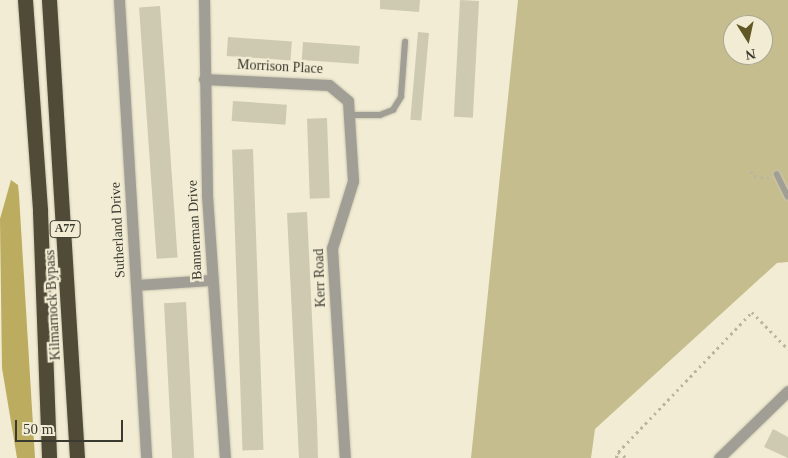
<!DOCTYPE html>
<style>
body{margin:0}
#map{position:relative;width:788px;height:458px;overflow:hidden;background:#f1ecd3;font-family:Georgia,serif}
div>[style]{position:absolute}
.green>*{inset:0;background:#c6bd8e}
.forest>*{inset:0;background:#bbac60}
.building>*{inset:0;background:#cecab2;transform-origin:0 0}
.path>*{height:2.5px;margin-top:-1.25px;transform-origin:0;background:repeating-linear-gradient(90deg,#b9b5a1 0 2.5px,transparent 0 6.5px)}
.roads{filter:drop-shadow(0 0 1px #cdc8b2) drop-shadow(0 0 1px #cdc8b2)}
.lane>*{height:5.5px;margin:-2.75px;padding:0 2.75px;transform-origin:2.75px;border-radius:2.75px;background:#a19f95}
.street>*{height:11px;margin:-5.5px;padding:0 5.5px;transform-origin:5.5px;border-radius:5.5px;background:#a19f95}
.highway>*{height:15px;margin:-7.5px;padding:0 7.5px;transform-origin:7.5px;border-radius:7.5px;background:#4f4b36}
span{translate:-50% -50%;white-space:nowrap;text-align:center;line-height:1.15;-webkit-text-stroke:4.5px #f1ecd3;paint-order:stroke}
.shield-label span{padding:1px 4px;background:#f1ecd3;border:1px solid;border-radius:4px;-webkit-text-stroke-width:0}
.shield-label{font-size:12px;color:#3b3a30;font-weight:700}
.street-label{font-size:14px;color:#3b3a30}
.north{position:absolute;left:723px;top:15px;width:50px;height:50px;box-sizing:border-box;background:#f1ecd3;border:1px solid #a8a592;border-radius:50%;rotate:170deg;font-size:14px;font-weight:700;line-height:20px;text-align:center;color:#3b3a30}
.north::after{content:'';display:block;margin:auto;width:18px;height:22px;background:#615724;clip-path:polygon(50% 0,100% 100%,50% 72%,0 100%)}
.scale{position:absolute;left:15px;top:420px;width:108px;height:22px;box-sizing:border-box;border:2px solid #3b3a30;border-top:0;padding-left:6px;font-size:15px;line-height:18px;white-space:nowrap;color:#3b3a30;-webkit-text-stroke:4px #f1ecd3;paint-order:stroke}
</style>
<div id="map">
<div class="green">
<div style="clip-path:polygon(evenodd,518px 0,788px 0,788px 262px,777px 263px,595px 429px,591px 458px,471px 458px,518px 0,733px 25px,763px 25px,763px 55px,733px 55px,733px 25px)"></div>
</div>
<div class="forest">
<div style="clip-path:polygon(11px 180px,18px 185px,19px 195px,35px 458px,17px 458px,2px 368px,0 219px)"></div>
</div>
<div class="building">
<div style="clip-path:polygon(380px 0,420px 0,419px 12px,380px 9px)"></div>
<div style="left:460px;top:0;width:19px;height:117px;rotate:3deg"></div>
<div style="left:160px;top:6px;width:252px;height:21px;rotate:86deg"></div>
<div style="left:418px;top:32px;width:11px;height:88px;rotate:5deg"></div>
<div style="left:228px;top:37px;width:64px;height:19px;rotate:4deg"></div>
<div style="left:303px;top:42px;width:57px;height:18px;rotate:4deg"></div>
<div style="left:233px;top:101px;width:54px;height:20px;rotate:4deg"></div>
<div style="left:327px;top:118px;width:80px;height:20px;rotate:88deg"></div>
<div style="left:253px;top:149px;width:301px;height:21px;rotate:88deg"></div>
<div style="clip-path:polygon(307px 212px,317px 422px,318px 458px,299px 458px,287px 213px)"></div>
<div style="left:186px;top:302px;width:156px;height:22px;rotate:87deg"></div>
<div style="clip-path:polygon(773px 429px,788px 437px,788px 458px,764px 447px)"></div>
</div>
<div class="path">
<div style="left:751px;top:171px;width:6px;rotate:59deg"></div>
<div style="left:754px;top:176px;width:15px;rotate:8deg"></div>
<div style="left:618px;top:452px;width:194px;rotate:-46.3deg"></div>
<div style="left:752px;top:312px;width:52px;rotate:45.8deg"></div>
<div style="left:616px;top:458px;width:6px;rotate:-72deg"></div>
<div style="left:618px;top:452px;width:11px;rotate:34deg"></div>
</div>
<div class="roads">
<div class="lane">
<div style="left:350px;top:115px;width:30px"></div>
<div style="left:380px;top:115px;width:14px;rotate:-21deg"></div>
<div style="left:393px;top:110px;width:15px;rotate:-58deg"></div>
<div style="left:401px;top:97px;width:55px;rotate:-85.8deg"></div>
<div style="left:777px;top:174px;width:25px;rotate:64deg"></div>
</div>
<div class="street">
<div style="left:119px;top:0;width:459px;rotate:86.6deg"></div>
<div style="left:204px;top:0;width:195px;rotate:89.1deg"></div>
<div style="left:207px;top:195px;width:264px;rotate:86.1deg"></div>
<div style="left:204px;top:79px;width:125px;rotate:2.7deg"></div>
<div style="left:329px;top:85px;width:25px;rotate:40deg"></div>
<div style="left:348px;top:101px;width:80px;rotate:86.4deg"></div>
<div style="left:353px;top:181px;width:70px;rotate:107.4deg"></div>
<div style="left:332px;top:248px;width:210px;rotate:86.5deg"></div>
<div style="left:136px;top:285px;width:76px;rotate:-3.8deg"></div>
<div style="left:719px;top:458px;width:96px;rotate:-44.2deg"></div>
</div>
<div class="highway">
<div style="left:25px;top:0;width:212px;rotate:85.9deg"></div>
<div style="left:40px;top:211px;width:247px;rotate:87.9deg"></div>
<div style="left:49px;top:0;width:459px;rotate:86.5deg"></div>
</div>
</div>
<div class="shield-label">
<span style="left:65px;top:229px">A77</span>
</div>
<div class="street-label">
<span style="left:280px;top:67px;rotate:3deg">Morrison Place</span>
<span style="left:118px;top:230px;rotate:-93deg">Sutherland Drive</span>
<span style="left:195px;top:230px;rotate:-93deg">Bannerman Drive</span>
<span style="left:320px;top:278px;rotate:-92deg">Kerr Road</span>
<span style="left:53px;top:305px;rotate:-93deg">Kilmarnock Bypass</span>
</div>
<div class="north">N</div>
<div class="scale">50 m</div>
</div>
